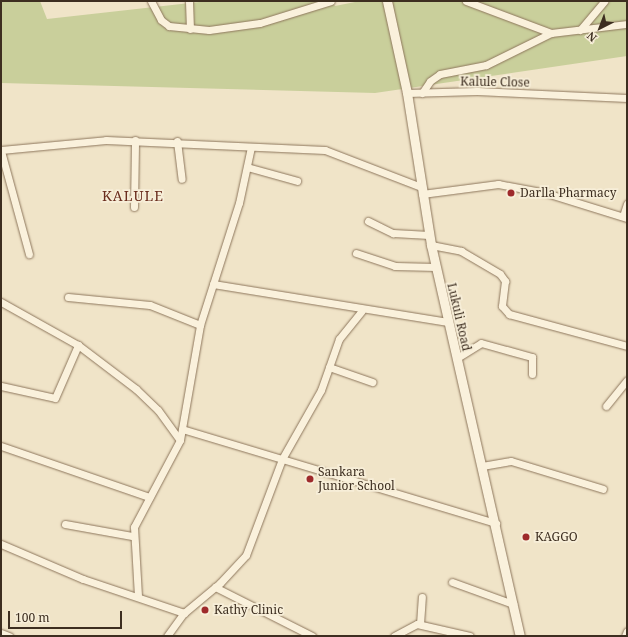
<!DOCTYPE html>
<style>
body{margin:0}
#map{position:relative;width:628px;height:637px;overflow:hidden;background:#f0e4c8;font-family:"Noto Serif",serif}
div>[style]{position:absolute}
.green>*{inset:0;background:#c9cf9b}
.roads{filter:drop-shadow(0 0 1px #8d765c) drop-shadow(0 0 1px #8d765c)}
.minor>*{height:7px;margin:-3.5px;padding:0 3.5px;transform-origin:3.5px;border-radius:3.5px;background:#faf1dc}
.tertiary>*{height:9px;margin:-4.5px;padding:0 4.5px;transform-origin:4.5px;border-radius:4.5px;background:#faf1dc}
.dots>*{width:11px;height:11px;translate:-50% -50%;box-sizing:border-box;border:2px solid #f7eed8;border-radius:50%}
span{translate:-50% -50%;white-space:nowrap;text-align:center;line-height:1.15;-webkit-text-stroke:3.5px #f7eed8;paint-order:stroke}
.street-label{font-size:12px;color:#3d2e20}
.poi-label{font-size:12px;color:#3d2e20}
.left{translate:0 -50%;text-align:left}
.quarter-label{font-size:14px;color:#6b2e1e;letter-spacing:1px}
.frame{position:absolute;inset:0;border:2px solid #3d2e20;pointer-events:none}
.north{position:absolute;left:580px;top:8px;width:40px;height:40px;-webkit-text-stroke:3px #f7eed8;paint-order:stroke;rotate:222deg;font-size:11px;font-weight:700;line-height:16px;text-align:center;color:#3d2e20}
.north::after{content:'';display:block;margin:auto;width:14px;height:18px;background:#3d2e20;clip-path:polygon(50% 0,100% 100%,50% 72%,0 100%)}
.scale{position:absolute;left:8px;top:611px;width:114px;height:18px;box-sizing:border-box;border:2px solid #3d2e20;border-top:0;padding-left:5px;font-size:12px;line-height:14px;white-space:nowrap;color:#3d2e20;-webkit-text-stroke:3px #f7eed8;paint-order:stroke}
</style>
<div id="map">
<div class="green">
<div style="clip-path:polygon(1px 1px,40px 1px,47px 19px,208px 1px,332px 1px,335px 6px,360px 1px,627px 1px,627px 56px,375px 93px,1px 83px)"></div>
</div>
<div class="roads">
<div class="minor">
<div style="left:151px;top:1px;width:21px;rotate:62deg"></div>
<div style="left:161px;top:20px;width:10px;rotate:37deg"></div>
<div style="left:169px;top:26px;width:40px;rotate:5.7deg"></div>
<div style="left:209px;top:30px;width:51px;rotate:-7.8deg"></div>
<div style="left:260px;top:23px;width:74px;rotate:-17.2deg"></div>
<div style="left:189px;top:1px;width:28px;rotate:88deg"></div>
<div style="left:466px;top:1px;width:91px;rotate:20.6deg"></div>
<div style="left:580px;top:30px;width:38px;rotate:-50deg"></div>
<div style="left:407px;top:93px;width:70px;rotate:-1.6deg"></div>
<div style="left:477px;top:91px;width:150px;rotate:2.7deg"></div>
<div style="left:422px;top:93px;width:14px;rotate:-56deg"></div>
<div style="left:430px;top:81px;width:12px;rotate:-35deg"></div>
<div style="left:440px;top:74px;width:47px;rotate:-11.1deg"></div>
<div style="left:486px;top:65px;width:72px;rotate:-26.2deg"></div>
<div style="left:551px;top:33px;width:77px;rotate:-6.8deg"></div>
<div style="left:177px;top:141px;width:38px;rotate:83deg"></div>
<div style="left:1px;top:150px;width:105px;rotate:-5.4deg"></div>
<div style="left:106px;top:140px;width:219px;rotate:2.6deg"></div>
<div style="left:325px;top:150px;width:103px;rotate:21.1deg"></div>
<div style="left:1px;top:151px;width:107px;rotate:74.8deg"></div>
<div style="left:247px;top:167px;width:52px;rotate:15.6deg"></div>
<div style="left:422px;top:194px;width:77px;rotate:-7.5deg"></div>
<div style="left:498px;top:184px;width:49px;rotate:10.6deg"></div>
<div style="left:546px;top:193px;width:85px;rotate:17.2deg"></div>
<div style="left:134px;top:207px;width:67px;rotate:-89.1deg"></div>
<div style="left:623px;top:216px;width:13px;rotate:-72deg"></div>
<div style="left:368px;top:221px;width:28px;rotate:26deg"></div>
<div style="left:393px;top:233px;width:36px;rotate:3deg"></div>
<div style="left:431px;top:245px;width:31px;rotate:11deg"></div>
<div style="left:461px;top:251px;width:45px;rotate:30.5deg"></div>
<div style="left:500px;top:274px;width:9px;rotate:54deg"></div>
<div style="left:505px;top:281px;width:25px;rotate:97deg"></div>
<div style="left:502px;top:306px;width:11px;rotate:49deg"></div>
<div style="left:509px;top:314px;width:122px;rotate:15.2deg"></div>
<div style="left:356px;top:253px;width:41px;rotate:18.4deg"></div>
<div style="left:395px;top:266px;width:41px;rotate:1.4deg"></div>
<div style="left:213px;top:284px;width:238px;rotate:9.2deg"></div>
<div style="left:68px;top:297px;width:82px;rotate:5.6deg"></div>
<div style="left:150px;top:305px;width:54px;rotate:21.8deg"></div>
<div style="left:1px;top:302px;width:88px;rotate:29.2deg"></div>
<div style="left:78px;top:345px;width:73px;rotate:37.2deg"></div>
<div style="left:136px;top:389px;width:30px;rotate:44deg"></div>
<div style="left:158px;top:410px;width:37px;rotate:54deg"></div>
<div style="left:457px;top:358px;width:28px;rotate:-32deg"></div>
<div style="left:481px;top:343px;width:53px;rotate:15.4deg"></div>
<div style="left:532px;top:357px;width:17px;rotate:90deg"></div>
<div style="left:329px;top:367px;width:46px;rotate:19.2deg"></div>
<div style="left:1px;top:386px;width:55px;rotate:12.5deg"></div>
<div style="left:55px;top:398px;width:58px;rotate:-66.5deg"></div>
<div style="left:606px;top:406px;width:33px;rotate:-51deg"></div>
<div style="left:182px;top:429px;width:328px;rotate:16.7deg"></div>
<div style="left:1px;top:446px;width:157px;rotate:19deg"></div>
<div style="left:482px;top:466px;width:29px;rotate:-10deg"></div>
<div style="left:511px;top:461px;width:96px;rotate:16.9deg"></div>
<div style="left:65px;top:524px;width:68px;rotate:10.2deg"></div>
<div style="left:1px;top:544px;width:89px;rotate:23.1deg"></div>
<div style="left:83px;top:579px;width:107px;rotate:18.6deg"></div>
<div style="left:452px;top:582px;width:65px;rotate:19.8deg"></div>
<div style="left:215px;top:587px;width:109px;rotate:26.8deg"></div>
<div style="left:138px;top:596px;width:69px;rotate:-93.3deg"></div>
<div style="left:134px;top:527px;width:98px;rotate:-62.1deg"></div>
<div style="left:180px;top:440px;width:117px;rotate:-80.1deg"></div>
<div style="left:200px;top:325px;width:128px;rotate:-72.3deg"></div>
<div style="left:239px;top:203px;width:57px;rotate:-77.9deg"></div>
<div style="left:420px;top:624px;width:27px;rotate:-86deg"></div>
<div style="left:1px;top:633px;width:9px;rotate:21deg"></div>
<div style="left:167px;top:636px;width:29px;rotate:-54deg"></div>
<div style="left:184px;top:613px;width:47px;rotate:-39.8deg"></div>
<div style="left:220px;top:583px;width:38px;rotate:-47deg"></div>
<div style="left:246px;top:555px;width:103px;rotate:-69.4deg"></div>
<div style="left:282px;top:459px;width:79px;rotate:-60.5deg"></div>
<div style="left:321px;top:390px;width:54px;rotate:-70.6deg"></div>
<div style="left:339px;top:339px;width:36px;rotate:-51deg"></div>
<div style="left:394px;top:636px;width:26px;rotate:-28deg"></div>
<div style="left:417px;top:624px;width:54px;rotate:12.8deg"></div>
<div style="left:625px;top:636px;width:5px;rotate:-68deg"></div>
</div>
<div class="tertiary">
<div style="left:387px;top:1px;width:94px;rotate:77.7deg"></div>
<div style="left:407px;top:93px;width:154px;rotate:81deg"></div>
<div style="left:431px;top:245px;width:401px;rotate:77.2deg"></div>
</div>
</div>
<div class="dots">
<div style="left:511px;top:193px;background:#9e2a2b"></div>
<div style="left:310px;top:479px;background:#9e2a2b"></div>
<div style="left:526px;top:537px;background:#9e2a2b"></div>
<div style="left:205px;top:610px;background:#9e2a2b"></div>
</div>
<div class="street-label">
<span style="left:495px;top:82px;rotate:1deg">Kalule Close</span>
<span style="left:459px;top:317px;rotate:77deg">Lukuli Road</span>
</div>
<div class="poi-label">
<span class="left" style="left:520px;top:193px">Darlla Pharmacy</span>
<span class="left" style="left:318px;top:479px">Sankara<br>Junior School</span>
<span class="left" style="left:535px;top:537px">KAGGO</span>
<span class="left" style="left:214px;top:610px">Kathy Clinic</span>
</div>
<div class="quarter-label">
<span style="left:133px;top:196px">KALULE</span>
</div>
<div class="frame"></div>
<div class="north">N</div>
<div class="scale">100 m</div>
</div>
